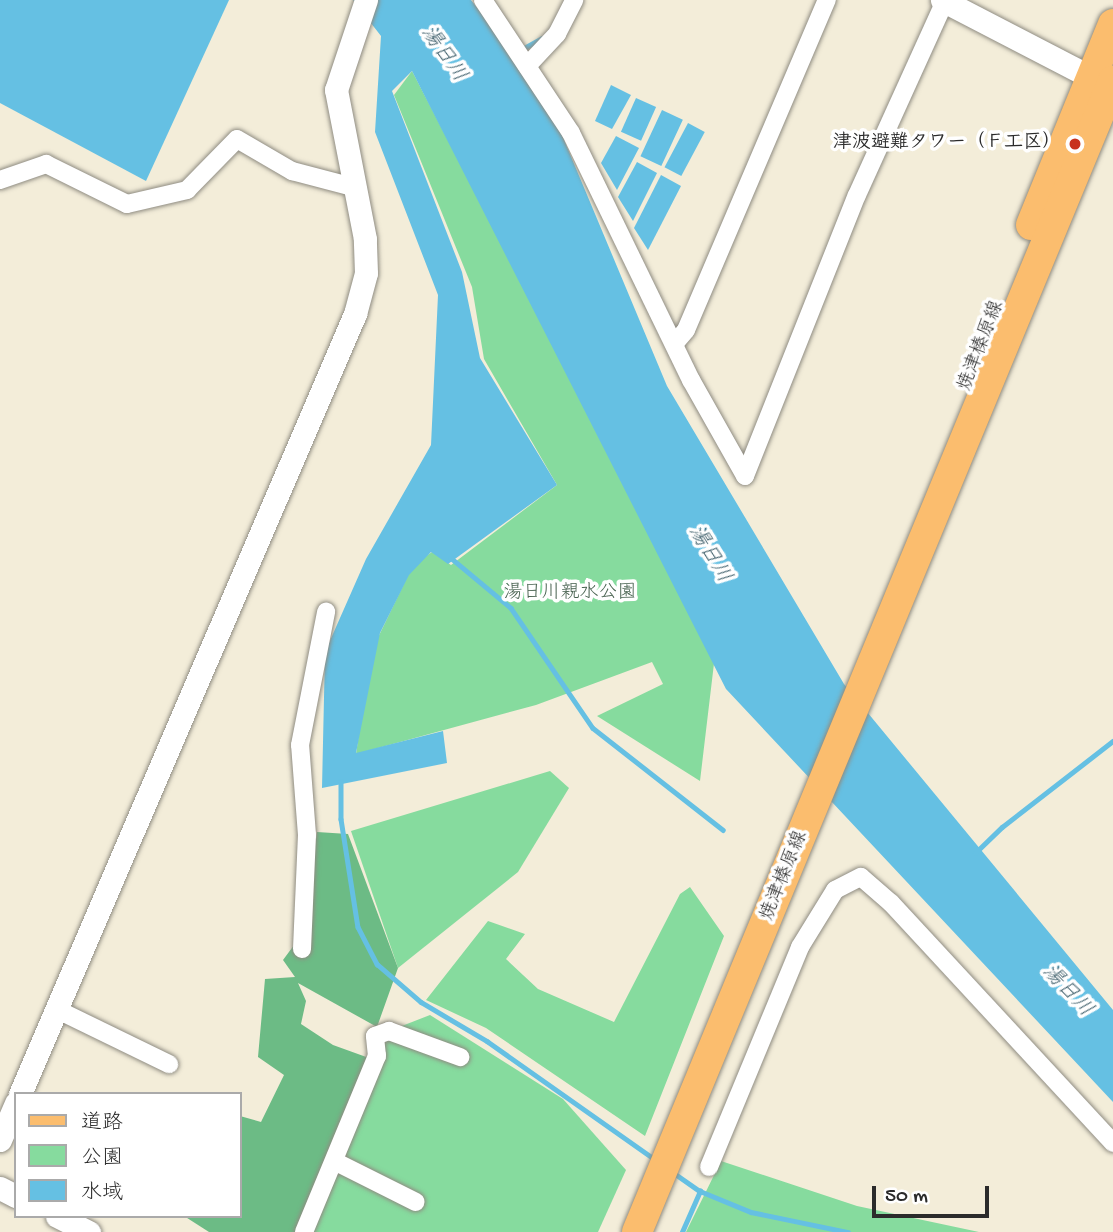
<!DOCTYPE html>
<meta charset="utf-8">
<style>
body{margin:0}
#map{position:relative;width:1113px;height:1232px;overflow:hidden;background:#f3edd9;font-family:"Gochi Hand","Klee One",sans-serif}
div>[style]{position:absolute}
.green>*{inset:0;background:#86db9e}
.forest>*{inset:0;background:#6cbb85}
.water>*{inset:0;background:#65c0e3;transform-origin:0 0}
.stream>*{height:4.5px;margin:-2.25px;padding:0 2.25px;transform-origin:2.25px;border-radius:2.25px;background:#65c0e3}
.roads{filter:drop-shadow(0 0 2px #8f8c82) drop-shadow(0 0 2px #8f8c82)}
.minor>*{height:18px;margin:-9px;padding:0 9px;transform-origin:9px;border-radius:9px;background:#fff}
.tertiary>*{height:23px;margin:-11.5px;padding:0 11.5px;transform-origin:11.5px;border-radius:11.5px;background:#fff}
.primary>*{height:30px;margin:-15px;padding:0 15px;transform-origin:15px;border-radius:15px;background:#fbbd6e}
.dots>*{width:19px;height:19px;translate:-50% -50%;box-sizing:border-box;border:4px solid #fff;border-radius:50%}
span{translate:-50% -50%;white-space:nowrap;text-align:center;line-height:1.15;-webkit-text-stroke:7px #fff;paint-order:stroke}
.poi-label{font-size:19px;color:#2b2b2b;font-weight:700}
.right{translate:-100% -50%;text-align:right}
.street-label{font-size:19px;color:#2b2b2b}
.park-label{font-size:19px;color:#46604e}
.water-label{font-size:21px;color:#3f5f6b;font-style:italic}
.legend{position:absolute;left:14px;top:1092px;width:228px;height:126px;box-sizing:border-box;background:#fff;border:2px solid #aaa;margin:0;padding:9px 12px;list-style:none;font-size:21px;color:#2b2b2b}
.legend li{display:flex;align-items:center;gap:14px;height:35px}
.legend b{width:35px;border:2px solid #aaa}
.scale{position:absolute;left:872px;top:1186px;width:117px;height:32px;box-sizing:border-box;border:4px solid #2b2b2b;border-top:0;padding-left:9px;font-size:21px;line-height:24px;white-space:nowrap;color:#2b2b2b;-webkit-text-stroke:5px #fff;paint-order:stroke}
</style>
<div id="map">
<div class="green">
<div style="clip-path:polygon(412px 71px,715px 655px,700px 781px,597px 716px,663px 684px,652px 662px,536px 705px,356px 754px,371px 652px,413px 565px,432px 552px,451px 565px,557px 485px,484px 359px,472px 287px,394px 95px)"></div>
<div style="clip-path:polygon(550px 771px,569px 788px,518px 872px,398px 968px,351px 831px)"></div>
<div style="clip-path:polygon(690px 887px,724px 936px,645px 1136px,486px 1028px,426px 1000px,488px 921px,525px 934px,506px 959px,538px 989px,614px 1022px,680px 894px)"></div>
<div style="clip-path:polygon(430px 1015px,563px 1099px,626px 1170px,598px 1232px,312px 1232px,389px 1031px)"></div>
<div style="clip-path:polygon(721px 1161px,857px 1206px,979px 1232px,686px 1232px)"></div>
</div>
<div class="forest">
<div style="clip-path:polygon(317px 832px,348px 834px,398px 968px,377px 1027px,298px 983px,306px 1001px,301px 1024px,333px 1045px,369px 1058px,295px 1232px,209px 1232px,184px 1216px,240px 1216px,240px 1116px,261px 1122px,284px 1075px,258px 1057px,265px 979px,295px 977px,283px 960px,303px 933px)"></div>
</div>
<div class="water">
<div style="clip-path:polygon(0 0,229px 0,146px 181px,0 103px)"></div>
<div style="clip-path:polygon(353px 0,471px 0,544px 92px,667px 386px,844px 684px,1113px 1010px,1113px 1102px,726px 689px,412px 71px,392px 91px,462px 272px,480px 358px,557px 485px,448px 564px,431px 552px,409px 575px,380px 633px,356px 753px,443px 731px,447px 763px,322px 788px,325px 652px,366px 559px,431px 445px,438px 295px,375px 132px,381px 36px)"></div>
<div style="clip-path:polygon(611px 85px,631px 95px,612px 129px,595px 121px)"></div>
<div style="left:636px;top:98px;width:22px;height:37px;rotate:24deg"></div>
<div style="left:662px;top:110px;width:23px;height:51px;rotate:25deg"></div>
<div style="left:688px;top:123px;width:19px;height:50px;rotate:28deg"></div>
<div style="clip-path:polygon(616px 136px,639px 148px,617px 190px,601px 163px)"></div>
<div style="clip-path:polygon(637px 162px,657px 173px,633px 221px,618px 197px)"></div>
<div style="clip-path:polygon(661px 175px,681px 186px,648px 250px,634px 228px)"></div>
</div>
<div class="stream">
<div style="left:526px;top:47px;width:18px;rotate:-29deg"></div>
<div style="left:451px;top:558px;width:78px;rotate:39.8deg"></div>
<div style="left:511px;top:608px;width:145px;rotate:55.7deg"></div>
<div style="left:593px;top:728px;width:165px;rotate:38.1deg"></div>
<div style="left:341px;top:781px;width:38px;rotate:90deg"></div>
<div style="left:341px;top:819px;width:109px;rotate:81.1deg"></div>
<div style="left:358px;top:927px;width:42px;rotate:62.8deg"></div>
<div style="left:377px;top:964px;width:58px;rotate:40.8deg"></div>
<div style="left:421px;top:1002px;width:77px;rotate:30.6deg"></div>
<div style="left:487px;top:1041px;width:207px;rotate:35.2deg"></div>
<div style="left:975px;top:853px;width:37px;rotate:-44deg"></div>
<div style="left:1002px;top:827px;width:140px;rotate:-37.8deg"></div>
<div style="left:674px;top:1173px;width:32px;rotate:35deg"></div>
<div style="left:700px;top:1191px;width:55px;rotate:22.4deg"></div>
<div style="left:751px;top:1212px;width:99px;rotate:11.7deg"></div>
<div style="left:682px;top:1232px;width:45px;rotate:-66.3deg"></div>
</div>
<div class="roads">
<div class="minor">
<div style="left:483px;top:0;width:159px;rotate:56.5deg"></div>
<div style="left:571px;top:133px;width:275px;rotate:64.1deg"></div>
<div style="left:691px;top:380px;width:110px;rotate:60.6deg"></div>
<div style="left:745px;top:476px;width:302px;rotate:-68.3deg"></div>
<div style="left:857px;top:195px;width:213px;rotate:-65.6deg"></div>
<div style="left:527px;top:66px;width:44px;rotate:-46.8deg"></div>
<div style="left:557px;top:34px;width:38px;rotate:-63deg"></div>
<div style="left:0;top:180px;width:49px;rotate:-19.2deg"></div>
<div style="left:46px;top:164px;width:90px;rotate:26.3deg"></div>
<div style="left:127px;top:204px;width:62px;rotate:-13.1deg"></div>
<div style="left:187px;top:190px;width:71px;rotate:-45.6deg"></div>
<div style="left:237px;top:139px;width:64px;rotate:30.2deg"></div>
<div style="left:292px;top:171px;width:63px;rotate:14.7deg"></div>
<div style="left:674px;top:344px;width:18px;rotate:-49deg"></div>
<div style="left:686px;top:330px;width:359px;rotate:-66.9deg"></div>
<div style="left:302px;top:949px;width:114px;rotate:-87.5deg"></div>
<div style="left:307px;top:835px;width:90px;rotate:-94.4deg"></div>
<div style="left:300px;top:745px;width:136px;rotate:-78.9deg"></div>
<div style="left:56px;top:1009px;width:126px;rotate:26deg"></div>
<div style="left:336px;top:1162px;width:89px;rotate:26.6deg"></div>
<div style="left:709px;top:1167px;width:238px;rotate:-67.5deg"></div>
<div style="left:800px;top:947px;width:67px;rotate:-58.4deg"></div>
<div style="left:835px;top:890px;width:29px;rotate:-27deg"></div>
<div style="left:861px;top:877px;width:40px;rotate:41deg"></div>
<div style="left:891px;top:903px;width:327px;rotate:47.2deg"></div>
<div style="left:304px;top:1232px;width:191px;rotate:-67.5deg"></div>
<div style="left:377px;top:1056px;width:20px;rotate:-96deg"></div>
<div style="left:375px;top:1036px;width:15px;rotate:-20deg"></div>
<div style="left:389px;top:1031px;width:76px;rotate:20.1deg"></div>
</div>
<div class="tertiary">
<div style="left:942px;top:0;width:182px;rotate:27.4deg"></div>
<div style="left:20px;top:1094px;width:849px;rotate:-66.76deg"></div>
<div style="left:355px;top:314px;width:42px;rotate:-75deg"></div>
<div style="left:366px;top:273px;width:34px;rotate:-92deg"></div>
<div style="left:365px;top:239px;width:152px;rotate:-101deg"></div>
<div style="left:336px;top:90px;width:95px;rotate:-71.6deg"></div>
<div style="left:0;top:1140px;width:40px;rotate:-66.6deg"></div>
<div style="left:0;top:1188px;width:18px;rotate:27deg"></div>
<div style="left:57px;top:1216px;width:36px;rotate:27deg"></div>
</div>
<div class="primary">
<div style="left:1031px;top:225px;width:217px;rotate:-67.8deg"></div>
<div style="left:637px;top:1232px;width:1246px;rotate:-67.53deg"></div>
</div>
</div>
<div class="dots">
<div style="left:1075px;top:144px;background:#c8321e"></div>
</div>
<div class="poi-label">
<span class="right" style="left:1061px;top:144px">津波避難タワー（Ｆ工区）</span>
</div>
<div class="street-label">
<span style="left:982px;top:346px;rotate:-69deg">焼津榛原線</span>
<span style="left:785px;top:876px;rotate:-68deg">焼津榛原線</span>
</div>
<div class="park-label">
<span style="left:570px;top:594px">湯日川親水公園</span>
</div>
<div class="water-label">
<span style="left:442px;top:55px;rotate:55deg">湯日川</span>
<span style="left:708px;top:555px;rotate:59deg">湯日川</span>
<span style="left:1066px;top:992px;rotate:47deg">湯日川</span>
</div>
<ul class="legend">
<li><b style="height:9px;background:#fbbd6e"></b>道路</li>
<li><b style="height:19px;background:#86db9e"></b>公園</li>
<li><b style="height:19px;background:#65c0e3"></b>水域</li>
</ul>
<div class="scale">50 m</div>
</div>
